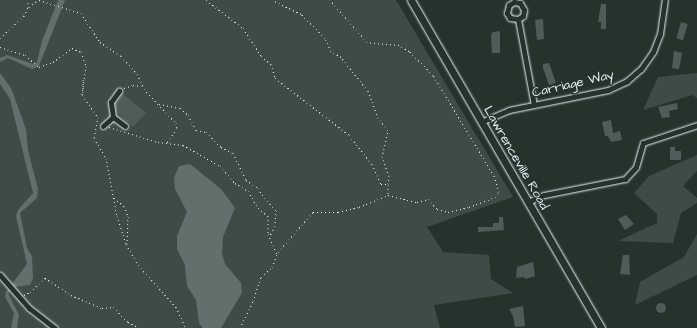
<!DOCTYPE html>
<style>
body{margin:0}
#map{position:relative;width:697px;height:328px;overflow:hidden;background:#26332d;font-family:"Architects Daughter",sans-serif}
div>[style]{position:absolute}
.green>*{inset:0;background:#3e4b47}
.water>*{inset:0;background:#636f6d}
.building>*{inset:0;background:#505c59;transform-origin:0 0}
.round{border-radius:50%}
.path>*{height:1px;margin-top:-0.5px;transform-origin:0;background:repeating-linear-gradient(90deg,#e8f1f8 0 1px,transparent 0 4px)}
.roads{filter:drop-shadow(0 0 1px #e8f1f8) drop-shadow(0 0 1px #e8f1f8)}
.minor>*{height:5px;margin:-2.5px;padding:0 2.5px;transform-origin:2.5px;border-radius:2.5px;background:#26332d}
.highway>*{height:7px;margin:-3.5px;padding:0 3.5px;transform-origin:3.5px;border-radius:3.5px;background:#26332d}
span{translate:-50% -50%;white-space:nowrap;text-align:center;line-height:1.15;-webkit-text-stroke:3px #26332d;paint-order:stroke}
.street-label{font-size:13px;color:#e8f1f8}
</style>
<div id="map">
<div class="green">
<div style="clip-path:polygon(0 0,396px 0,513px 197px,427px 227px,443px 252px,489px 255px,491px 279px,513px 293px,434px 305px,440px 328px,0 328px)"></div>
<div style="clip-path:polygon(697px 73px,697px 98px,692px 95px,643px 110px,658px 77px)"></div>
<div style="clip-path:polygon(697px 155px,697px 171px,683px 186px,697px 198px,697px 203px,681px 213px,673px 243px,618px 241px,657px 223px,657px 214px,634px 193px,649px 176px)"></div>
<div style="clip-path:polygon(697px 234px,697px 275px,635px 305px,640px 282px,684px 257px)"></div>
</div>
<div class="water">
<div style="clip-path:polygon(58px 0,65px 0,39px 66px,32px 69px,8px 58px,0 62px,0 58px,7px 55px,33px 64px,37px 62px,42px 41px)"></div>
<div style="clip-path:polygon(0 73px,11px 88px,26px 129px,28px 150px,38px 189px,37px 198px,20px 213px,27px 248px,32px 256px,33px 278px,30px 285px,15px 287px,8px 293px,19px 315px,17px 328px,11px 328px,14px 313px,5px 297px,6px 292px,27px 264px,16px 216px,18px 210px,33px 193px,10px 99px,0 84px)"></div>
<div style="clip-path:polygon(190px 164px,221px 189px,235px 208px,223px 237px,222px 253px,225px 264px,241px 283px,242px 293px,221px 328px,203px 328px,199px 323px,196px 300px,187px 286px,185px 265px,177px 249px,177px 236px,187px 212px,175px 189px,174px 178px,179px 166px)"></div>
</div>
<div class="building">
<div style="clip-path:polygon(601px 4px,606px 4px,606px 29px,601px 29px,601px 22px,598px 22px)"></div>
<div style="clip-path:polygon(543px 19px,544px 39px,537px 40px,535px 20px)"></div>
<div style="left:681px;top:22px;width:7px;height:17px;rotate:16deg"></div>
<div style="clip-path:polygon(500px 31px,500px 53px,492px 53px,491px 35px,493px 32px)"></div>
<div style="clip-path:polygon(674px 51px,682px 53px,679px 69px,672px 68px)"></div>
<div style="clip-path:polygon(549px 63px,556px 83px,549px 85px,543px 68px,543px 64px)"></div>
<div style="clip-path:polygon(123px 94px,146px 113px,133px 127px,116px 112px,115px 103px)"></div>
<div style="clip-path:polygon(677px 103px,678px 109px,669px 111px,670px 117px,662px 118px,658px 107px)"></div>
<div style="clip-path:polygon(611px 120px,613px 133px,620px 131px,622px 140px,611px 142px,608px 136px,605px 136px,602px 122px)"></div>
<div style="clip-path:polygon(670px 147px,675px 147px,675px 151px,681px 151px,681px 160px,670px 160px)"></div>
<div style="clip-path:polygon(626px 215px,634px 224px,625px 230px,618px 219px)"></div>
<div style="clip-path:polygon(499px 217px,503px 217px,504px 230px,478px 232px,478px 227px,493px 227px,493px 223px,499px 223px)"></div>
<div style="clip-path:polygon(623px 255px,629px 255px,630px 275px,620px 274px)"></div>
<div style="clip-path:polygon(533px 262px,535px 276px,526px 279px,523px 277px,516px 278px,517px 267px)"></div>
<div class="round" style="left:656px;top:303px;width:10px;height:10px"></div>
<div style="clip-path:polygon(523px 306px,525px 326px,515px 327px,513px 316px,509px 309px)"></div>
</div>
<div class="path">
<div style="left:39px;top:0;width:44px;rotate:17.2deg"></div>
<div style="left:81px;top:13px;width:35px;rotate:57deg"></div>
<div style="left:100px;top:42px;width:25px;rotate:34deg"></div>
<div style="left:121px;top:56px;width:24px;rotate:48deg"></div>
<div style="left:137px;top:74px;width:16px;rotate:63deg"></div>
<div style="left:206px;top:0;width:46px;rotate:37.1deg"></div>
<div style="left:243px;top:28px;width:33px;rotate:57deg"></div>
<div style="left:261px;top:56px;width:13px;rotate:39deg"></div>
<div style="left:271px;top:64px;width:15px;rotate:74deg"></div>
<div style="left:275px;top:78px;width:93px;rotate:37.6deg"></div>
<div style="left:349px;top:135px;width:37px;rotate:52deg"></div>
<div style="left:372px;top:164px;width:22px;rotate:66deg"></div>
<div style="left:381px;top:184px;width:7px"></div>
<div style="left:388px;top:184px;width:8px;rotate:-83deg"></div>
<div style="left:389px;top:176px;width:20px;rotate:-110deg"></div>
<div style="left:382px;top:157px;width:28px;rotate:-77deg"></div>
<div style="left:388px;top:130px;width:16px;rotate:-130deg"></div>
<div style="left:378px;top:118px;width:29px;rotate:-110deg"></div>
<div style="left:368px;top:91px;width:43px;rotate:-128.5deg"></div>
<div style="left:341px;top:57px;width:12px;rotate:-149deg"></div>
<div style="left:331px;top:51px;width:14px;rotate:-115deg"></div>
<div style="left:325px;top:38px;width:34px;rotate:-135deg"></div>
<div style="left:301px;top:14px;width:32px;rotate:-154deg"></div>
<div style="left:29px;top:7px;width:11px;rotate:-38deg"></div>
<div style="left:0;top:38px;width:33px;rotate:-43deg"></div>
<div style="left:24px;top:16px;width:10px;rotate:-66deg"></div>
<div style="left:28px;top:7px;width:7px;rotate:-90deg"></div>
<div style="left:0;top:47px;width:26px;rotate:18deg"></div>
<div style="left:25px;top:55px;width:18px;rotate:41deg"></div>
<div style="left:39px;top:67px;width:15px;rotate:-20deg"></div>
<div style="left:53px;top:62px;width:24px;rotate:-36deg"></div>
<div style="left:72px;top:48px;width:10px;rotate:24deg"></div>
<div style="left:81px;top:52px;width:15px;rotate:70deg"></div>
<div style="left:86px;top:66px;width:29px;rotate:98deg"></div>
<div style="left:82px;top:95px;width:27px;rotate:54deg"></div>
<div style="left:98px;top:117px;width:21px;rotate:101deg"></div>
<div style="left:94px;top:138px;width:23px;rotate:59deg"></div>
<div style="left:106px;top:158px;width:59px;rotate:79.3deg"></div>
<div style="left:117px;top:216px;width:29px;rotate:72deg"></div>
<div style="left:126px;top:244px;width:24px;rotate:60deg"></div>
<div style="left:138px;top:265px;width:57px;rotate:47.9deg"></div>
<div style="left:176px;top:307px;width:23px;rotate:65deg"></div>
<div style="left:124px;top:88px;width:9px;rotate:-18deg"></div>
<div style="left:133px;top:85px;width:8px;rotate:7deg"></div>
<div style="left:141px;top:86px;width:51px;rotate:46.6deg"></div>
<div style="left:176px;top:123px;width:5px;rotate:79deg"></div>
<div style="left:177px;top:128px;width:18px;rotate:124deg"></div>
<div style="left:83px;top:92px;width:14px;rotate:-90deg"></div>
<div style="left:159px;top:104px;width:21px;rotate:11deg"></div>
<div style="left:180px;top:108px;width:11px;rotate:41deg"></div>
<div style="left:188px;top:115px;width:17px;rotate:62deg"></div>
<div style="left:196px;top:130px;width:10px;rotate:11deg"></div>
<div style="left:206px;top:132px;width:21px;rotate:45deg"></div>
<div style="left:221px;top:147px;width:13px;rotate:27deg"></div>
<div style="left:233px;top:153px;width:30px;rotate:64deg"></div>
<div style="left:246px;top:180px;width:14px;rotate:34deg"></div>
<div style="left:258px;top:188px;width:12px;rotate:59deg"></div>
<div style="left:264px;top:198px;width:17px;rotate:45deg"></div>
<div style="left:276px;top:210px;width:16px;rotate:94deg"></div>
<div style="left:275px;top:226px;width:9px;rotate:117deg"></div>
<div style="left:271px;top:234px;width:3px;rotate:180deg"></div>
<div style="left:109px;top:127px;width:51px;rotate:17deg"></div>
<div style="left:158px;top:142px;width:25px;rotate:7deg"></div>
<div style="left:183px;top:145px;width:43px;rotate:29.6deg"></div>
<div style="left:220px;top:166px;width:23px;rotate:49deg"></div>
<div style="left:235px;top:183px;width:15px;rotate:32deg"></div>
<div style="left:248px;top:191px;width:20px;rotate:60deg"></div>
<div style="left:258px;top:208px;width:13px;rotate:39deg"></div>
<div style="left:268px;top:216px;width:18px;rotate:90deg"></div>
<div style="left:268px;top:234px;width:22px;rotate:66deg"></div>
<div style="left:388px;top:185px;width:9px;rotate:90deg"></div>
<div style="left:114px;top:198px;width:13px;rotate:39deg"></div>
<div style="left:124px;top:206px;width:11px;rotate:68deg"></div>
<div style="left:128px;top:216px;width:28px;rotate:92deg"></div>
<div style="left:24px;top:295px;width:7px;rotate:-27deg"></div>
<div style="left:30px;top:292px;width:21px;rotate:-43deg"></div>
<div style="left:45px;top:278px;width:31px;rotate:33deg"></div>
<div style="left:71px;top:295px;width:34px;rotate:23deg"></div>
<div style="left:102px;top:308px;width:11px;rotate:-5deg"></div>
<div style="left:113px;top:307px;width:21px;rotate:45deg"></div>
<div style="left:128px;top:322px;width:13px;rotate:27deg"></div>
<div style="left:240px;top:328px;width:30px;rotate:-64deg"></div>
<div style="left:253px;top:301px;width:25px;rotate:-72deg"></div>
<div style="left:261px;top:277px;width:15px;rotate:-42deg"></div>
<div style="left:272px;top:267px;width:16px;rotate:-68deg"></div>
<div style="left:278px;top:252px;width:53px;rotate:-48.8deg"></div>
<div style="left:313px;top:212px;width:25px"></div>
<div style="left:338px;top:212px;width:22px;rotate:-13deg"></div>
<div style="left:359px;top:207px;width:31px;rotate:-22deg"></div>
<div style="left:388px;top:195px;width:30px;rotate:14deg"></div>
<div style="left:417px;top:202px;width:11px;rotate:-15deg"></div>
<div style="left:428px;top:199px;width:13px;rotate:48deg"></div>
<div style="left:437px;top:209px;width:11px;rotate:15deg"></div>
<div style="left:448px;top:212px;width:22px;rotate:-13deg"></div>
<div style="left:469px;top:207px;width:28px;rotate:-21deg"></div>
<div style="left:495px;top:197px;width:6px;rotate:-51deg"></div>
<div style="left:499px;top:192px;width:17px;rotate:-107deg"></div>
<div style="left:494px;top:176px;width:118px;rotate:-121.1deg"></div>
<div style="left:433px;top:75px;width:34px;rotate:-135deg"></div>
<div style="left:409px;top:51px;width:12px;rotate:-149deg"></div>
<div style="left:399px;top:45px;width:32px;rotate:-175deg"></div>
<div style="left:367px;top:42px;width:56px;rotate:-131.4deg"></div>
</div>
<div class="roads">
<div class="minor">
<div style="left:518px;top:19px;width:8px;rotate:-173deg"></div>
<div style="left:510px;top:18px;width:6px;rotate:-121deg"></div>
<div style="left:507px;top:13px;width:8px;rotate:-76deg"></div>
<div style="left:509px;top:5px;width:6px;rotate:-31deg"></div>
<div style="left:514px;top:2px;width:6px;rotate:9deg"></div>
<div style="left:520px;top:3px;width:8px;rotate:60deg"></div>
<div style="left:524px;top:10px;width:6px;rotate:99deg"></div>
<div style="left:523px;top:16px;width:6px;rotate:149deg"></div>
<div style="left:518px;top:19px;width:87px;rotate:79.5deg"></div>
<div style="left:113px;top:117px;width:15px;rotate:37deg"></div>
<div style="left:481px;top:122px;width:30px;rotate:-23deg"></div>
<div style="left:509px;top:110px;width:101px;rotate:-11.4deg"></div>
<div style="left:608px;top:90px;width:21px;rotate:-25deg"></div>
<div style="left:627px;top:81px;width:18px;rotate:-41deg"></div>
<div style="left:641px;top:69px;width:21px;rotate:-55deg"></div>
<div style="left:653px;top:52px;width:19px;rotate:-69deg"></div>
<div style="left:660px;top:34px;width:34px;rotate:-82deg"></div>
<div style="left:103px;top:126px;width:13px;rotate:-42deg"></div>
<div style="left:113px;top:117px;width:15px;rotate:-98deg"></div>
<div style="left:111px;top:102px;width:14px;rotate:-54deg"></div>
<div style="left:528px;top:202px;width:17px;rotate:-24deg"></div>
<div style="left:544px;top:195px;width:83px;rotate:-11.2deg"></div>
<div style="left:625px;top:179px;width:16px;rotate:-47deg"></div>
<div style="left:636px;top:167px;width:25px;rotate:-74deg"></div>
<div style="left:643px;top:143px;width:57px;rotate:-18.4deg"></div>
<div style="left:0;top:275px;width:44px;rotate:48.7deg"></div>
<div style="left:29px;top:308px;width:33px;rotate:38deg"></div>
</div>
<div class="highway">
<div style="left:411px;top:0;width:379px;rotate:59.9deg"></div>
</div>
</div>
<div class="street-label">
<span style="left:573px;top:84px;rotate:-13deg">Carriage Way</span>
<span style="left:516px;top:158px;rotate:60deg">Lawrenceville Road</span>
</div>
</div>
